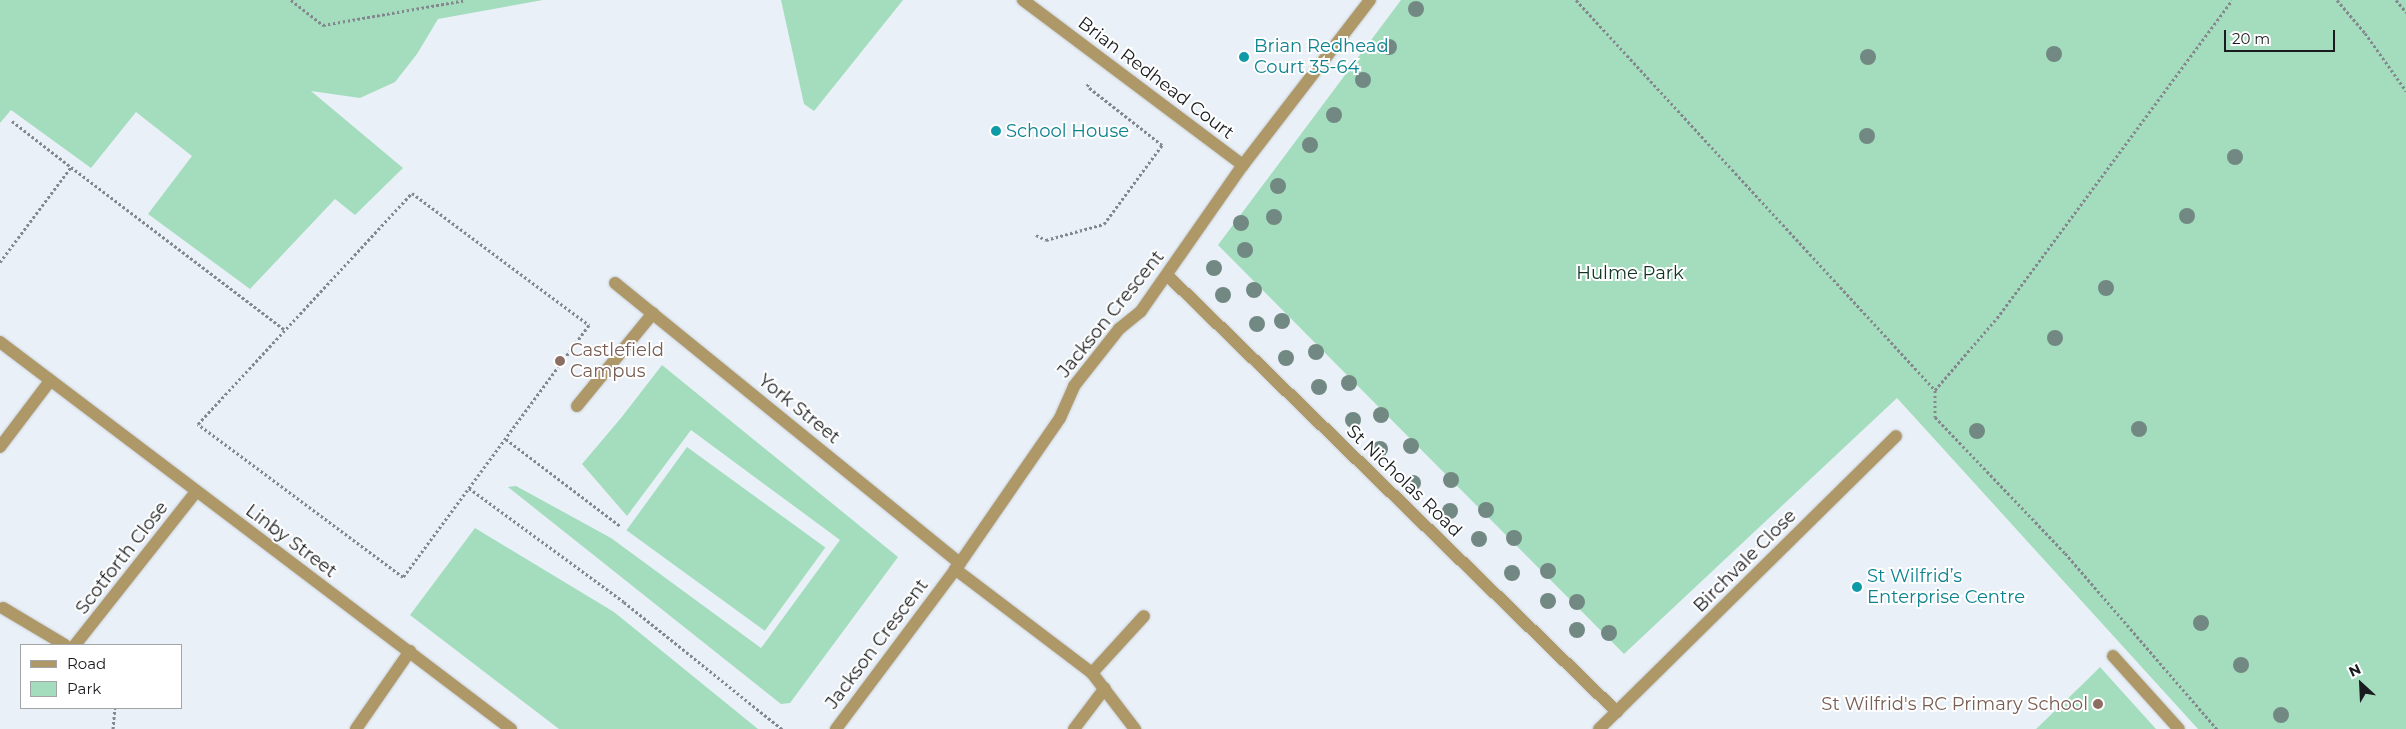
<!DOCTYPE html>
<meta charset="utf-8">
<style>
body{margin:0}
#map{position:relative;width:2406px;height:729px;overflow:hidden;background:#e9f0f8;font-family:Montserrat,sans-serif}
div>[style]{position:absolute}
.green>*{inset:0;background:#a4ddbe;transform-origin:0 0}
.path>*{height:3px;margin-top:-1.5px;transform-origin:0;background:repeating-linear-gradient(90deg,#84888e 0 2.5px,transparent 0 5px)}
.roads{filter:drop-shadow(0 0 1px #c8ced5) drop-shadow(0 0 1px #c8ced5)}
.minor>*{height:12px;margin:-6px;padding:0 6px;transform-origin:6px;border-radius:6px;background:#ae9867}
.trees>*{width:16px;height:16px;margin:-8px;border-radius:50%;background:#728983}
.dots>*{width:14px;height:14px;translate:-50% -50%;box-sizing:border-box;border:2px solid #fff;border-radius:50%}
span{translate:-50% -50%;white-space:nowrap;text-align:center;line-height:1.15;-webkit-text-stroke:4px #fff;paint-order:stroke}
.culture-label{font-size:18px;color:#0d838f}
.left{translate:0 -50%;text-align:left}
.street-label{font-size:18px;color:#191b1e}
.park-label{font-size:18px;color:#113424}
.education-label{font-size:18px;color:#785e54}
.right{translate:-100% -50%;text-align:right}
.legend{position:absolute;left:20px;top:644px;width:162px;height:65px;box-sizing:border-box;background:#fff;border:1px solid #a3a4a5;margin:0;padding:6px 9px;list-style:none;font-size:15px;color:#191b1e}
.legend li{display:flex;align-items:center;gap:10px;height:25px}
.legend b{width:25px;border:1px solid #a3a4a5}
.north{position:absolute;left:2336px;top:659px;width:50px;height:50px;-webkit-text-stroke:4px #fff;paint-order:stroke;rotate:335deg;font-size:14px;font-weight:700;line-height:20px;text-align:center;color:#191b1e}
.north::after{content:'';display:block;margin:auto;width:18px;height:22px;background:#191b1e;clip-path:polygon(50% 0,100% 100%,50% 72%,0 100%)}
.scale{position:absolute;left:2224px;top:30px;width:111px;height:22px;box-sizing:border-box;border:2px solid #191b1e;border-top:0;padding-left:6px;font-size:15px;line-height:18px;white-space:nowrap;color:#191b1e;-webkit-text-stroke:4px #fff;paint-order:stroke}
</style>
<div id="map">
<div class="green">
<div style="clip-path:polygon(0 0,543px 0,438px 19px,417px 54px,395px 82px,360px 98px,311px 91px,403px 168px,355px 215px,335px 199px,250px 289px,148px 214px,192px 156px,136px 112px,91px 168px,11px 110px,0 123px)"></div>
<div style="clip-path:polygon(781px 0,903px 0,814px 111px,804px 104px)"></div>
<div style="clip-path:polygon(1401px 0,2406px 0,2406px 729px,2198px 729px,1897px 398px,1624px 654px,1218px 245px)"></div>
<div style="clip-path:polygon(662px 365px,898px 557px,790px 703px,781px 704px,508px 487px,516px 486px,611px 538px,761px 648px,840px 540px,691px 430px,627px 516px,582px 464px,621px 418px)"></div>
<div style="left:687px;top:447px;width:171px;height:103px;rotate:36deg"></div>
<div style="clip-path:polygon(475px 528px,614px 612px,758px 729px,559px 729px,410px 615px)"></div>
<div style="clip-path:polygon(2100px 667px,2156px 729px,2036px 729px,2087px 680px)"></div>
</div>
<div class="path">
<div style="left:291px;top:0;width:41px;rotate:38deg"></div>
<div style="left:323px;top:25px;width:145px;rotate:-9.9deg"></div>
<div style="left:1576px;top:0;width:530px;rotate:47.37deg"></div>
<div style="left:1935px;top:390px;width:27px;rotate:90deg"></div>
<div style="left:1935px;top:417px;width:188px;rotate:46.3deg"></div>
<div style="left:2065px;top:553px;width:233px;rotate:49.2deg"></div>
<div style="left:2337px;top:0;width:43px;rotate:49.7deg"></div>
<div style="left:2365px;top:33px;width:71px;rotate:54.7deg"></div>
<div style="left:2396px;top:0;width:16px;rotate:50deg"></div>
<div style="left:12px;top:121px;width:75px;rotate:37.9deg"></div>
<div style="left:412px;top:193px;width:221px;rotate:36.7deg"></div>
<div style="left:589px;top:325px;width:313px;rotate:126.4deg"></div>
<div style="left:403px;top:577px;width:256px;rotate:-143.3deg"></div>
<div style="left:198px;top:424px;width:315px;rotate:-47.2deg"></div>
<div style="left:1036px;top:235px;width:11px;rotate:27deg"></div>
<div style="left:1046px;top:240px;width:60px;rotate:-15.4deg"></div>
<div style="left:1104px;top:224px;width:98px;rotate:-53.7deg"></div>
<div style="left:1162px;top:145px;width:95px;rotate:-141.8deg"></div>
<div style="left:1087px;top:86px;width:5px;rotate:-53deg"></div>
<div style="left:0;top:262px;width:119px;rotate:-53.2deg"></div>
<div style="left:71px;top:167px;width:268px;rotate:37.3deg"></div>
<div style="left:1935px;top:390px;width:95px;rotate:-49.3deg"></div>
<div style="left:1997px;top:318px;width:395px;rotate:-53.5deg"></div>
<div style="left:506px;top:439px;width:143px;rotate:37.3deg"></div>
<div style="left:469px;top:488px;width:192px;rotate:36.3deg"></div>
<div style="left:624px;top:602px;width:203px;rotate:38.8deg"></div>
<div style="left:113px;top:729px;width:21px;rotate:-85deg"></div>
</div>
<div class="roads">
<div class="minor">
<div style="left:1023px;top:0;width:275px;rotate:36.9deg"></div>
<div style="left:1167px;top:275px;width:627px;rotate:44.16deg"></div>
<div style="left:615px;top:283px;width:444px;rotate:39.1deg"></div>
<div style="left:0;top:342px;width:641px;rotate:37.14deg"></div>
<div style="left:577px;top:406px;width:120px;rotate:-50.7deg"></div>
<div style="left:0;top:447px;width:83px;rotate:-52.9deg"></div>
<div style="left:955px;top:569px;width:172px;rotate:37.2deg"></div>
<div style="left:1092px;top:673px;width:71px;rotate:52.5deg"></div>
<div style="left:3px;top:608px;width:72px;rotate:30.8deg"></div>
<div style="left:75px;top:645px;width:195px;rotate:-51.7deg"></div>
<div style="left:2113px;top:656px;width:98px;rotate:47.9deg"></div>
<div style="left:1092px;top:673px;width:77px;rotate:-47.6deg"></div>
<div style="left:356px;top:729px;width:95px;rotate:-55.3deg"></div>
<div style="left:836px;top:729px;width:207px;rotate:-53.2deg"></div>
<div style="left:960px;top:563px;width:176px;rotate:-55.4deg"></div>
<div style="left:1060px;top:418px;width:35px;rotate:-66deg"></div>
<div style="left:1074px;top:386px;width:73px;rotate:-51.7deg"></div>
<div style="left:1119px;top:329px;width:28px;rotate:-39deg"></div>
<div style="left:1141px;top:311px;width:178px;rotate:-55.1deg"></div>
<div style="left:1243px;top:165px;width:208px;rotate:-52.4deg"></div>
<div style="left:1074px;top:729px;width:51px;rotate:-52.9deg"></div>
<div style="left:1599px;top:729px;width:417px;rotate:-44.6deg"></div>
</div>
</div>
<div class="trees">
<div style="left:1416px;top:9px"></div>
<div style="left:1389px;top:47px"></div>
<div style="left:2054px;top:54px"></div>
<div style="left:1868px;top:57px"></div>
<div style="left:1363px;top:80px"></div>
<div style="left:1334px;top:115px"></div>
<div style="left:1867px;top:136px"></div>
<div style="left:1310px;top:145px"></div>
<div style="left:2235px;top:157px"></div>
<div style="left:1278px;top:186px"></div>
<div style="left:2187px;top:216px"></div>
<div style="left:1274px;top:217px"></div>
<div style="left:1241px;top:223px"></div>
<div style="left:1245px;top:250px"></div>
<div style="left:1214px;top:268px"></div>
<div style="left:2106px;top:288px"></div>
<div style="left:1254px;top:290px"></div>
<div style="left:1223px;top:295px"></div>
<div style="left:1282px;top:321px"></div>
<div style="left:1257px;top:324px"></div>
<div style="left:2055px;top:338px"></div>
<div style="left:1316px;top:352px"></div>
<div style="left:1286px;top:358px"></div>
<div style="left:1349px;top:383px"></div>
<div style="left:1319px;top:387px"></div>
<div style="left:1381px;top:415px"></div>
<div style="left:1353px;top:420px"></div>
<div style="left:2139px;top:429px"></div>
<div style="left:1977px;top:431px"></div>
<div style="left:1411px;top:446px"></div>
<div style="left:1380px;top:449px"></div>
<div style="left:1451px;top:480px"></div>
<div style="left:1413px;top:483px"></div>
<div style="left:1486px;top:510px"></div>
<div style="left:1450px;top:511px"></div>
<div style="left:1514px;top:538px"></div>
<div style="left:1479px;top:539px"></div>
<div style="left:1548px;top:571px"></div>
<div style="left:1512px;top:573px"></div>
<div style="left:1548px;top:601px"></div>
<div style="left:1577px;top:602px"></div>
<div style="left:2201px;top:623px"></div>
<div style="left:1577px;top:630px"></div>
<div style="left:1609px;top:633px"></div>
<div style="left:2241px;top:665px"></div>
<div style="left:2281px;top:715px"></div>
</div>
<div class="dots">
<div style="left:1244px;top:57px;background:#0f9aa8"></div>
<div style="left:996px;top:131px;background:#0f9aa8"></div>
<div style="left:560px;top:361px;background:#8d6e63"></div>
<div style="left:1857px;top:587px;background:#0f9aa8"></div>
<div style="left:2098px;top:704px;background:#8d6e63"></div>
</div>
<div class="culture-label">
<span class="left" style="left:1254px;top:57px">Brian Redhead<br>Court 35-64</span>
<span class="left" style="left:1006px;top:131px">School House</span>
<span class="left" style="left:1867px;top:587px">St Wilfrid’s<br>Enterprise Centre</span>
</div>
<div class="street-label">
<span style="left:1156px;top:78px;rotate:37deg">Brian Redhead Court</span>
<span style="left:1111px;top:314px;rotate:-51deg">Jackson Crescent</span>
<span style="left:799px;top:409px;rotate:39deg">York Street</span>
<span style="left:1404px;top:481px;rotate:44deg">St Nicholas Road</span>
<span style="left:291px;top:541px;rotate:37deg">Linby Street</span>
<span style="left:122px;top:558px;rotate:-52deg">Scotforth Close</span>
<span style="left:1745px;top:561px;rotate:-45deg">Birchvale Close</span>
<span style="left:877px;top:644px;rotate:-53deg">Jackson Crescent</span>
</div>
<div class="park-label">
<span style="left:1630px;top:273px">Hulme Park</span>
</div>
<div class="education-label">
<span class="left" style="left:570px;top:361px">Castlefield<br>Campus</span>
<span class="right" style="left:2088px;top:704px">St Wilfrid's RC Primary School</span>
</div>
<ul class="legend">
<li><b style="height:6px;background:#ae9867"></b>Road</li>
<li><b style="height:14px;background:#a4ddbe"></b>Park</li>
</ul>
<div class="north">N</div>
<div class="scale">20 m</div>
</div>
